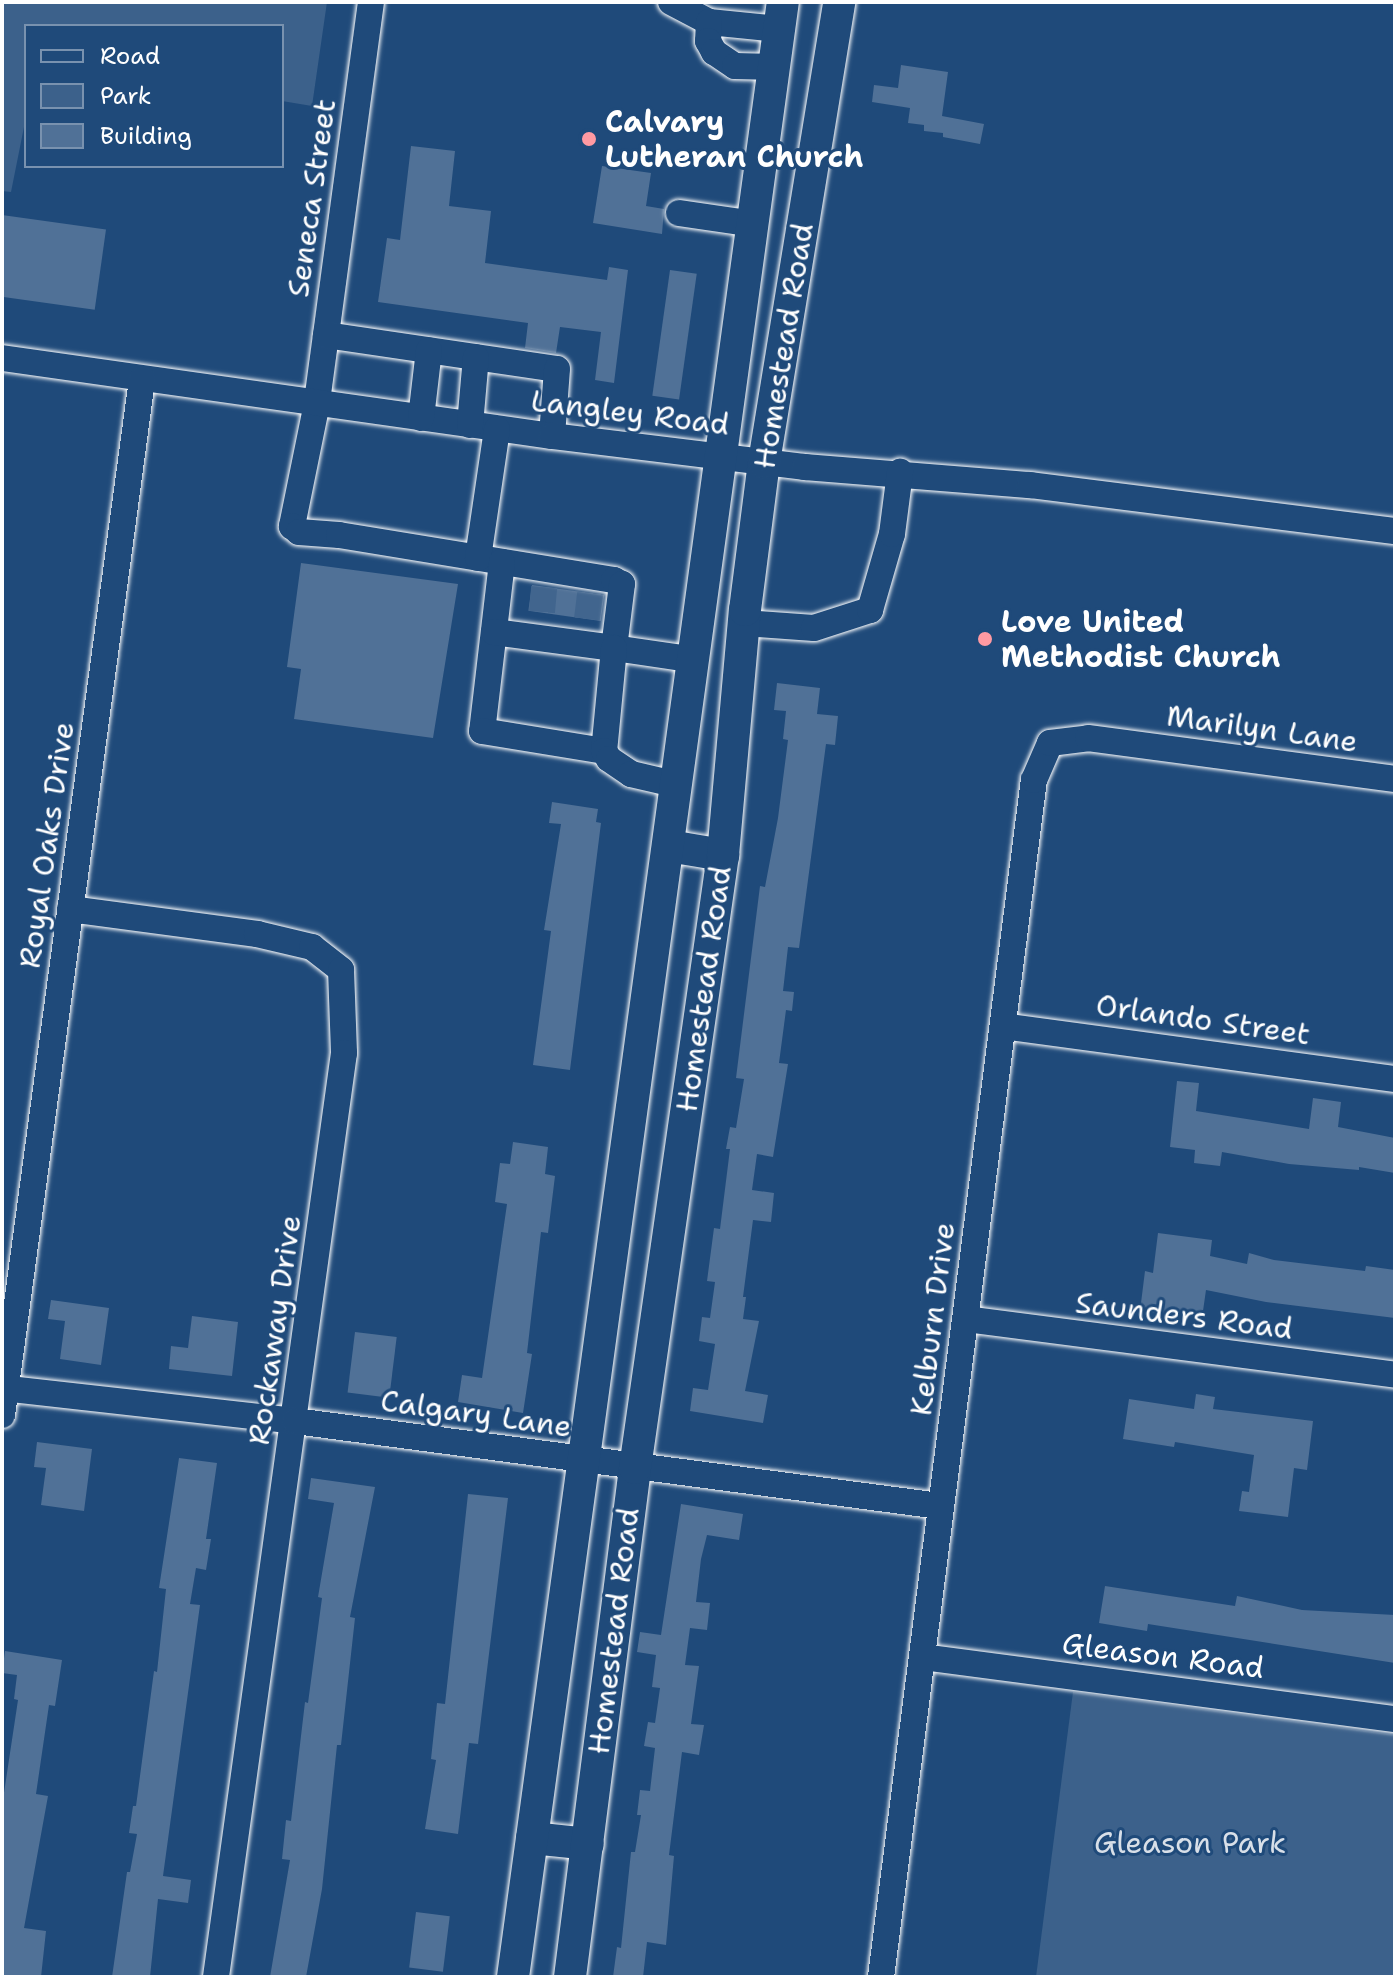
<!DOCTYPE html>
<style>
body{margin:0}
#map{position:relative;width:1397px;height:1979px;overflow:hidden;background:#1f4a7a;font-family:"Shantell Sans",sans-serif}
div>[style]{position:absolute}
.green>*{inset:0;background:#3c618b}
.building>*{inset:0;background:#507197;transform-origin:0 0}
.minor-tunnel>*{height:26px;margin-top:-13px;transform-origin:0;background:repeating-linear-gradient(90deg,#41658e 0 26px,transparent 0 39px)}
.roads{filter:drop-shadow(0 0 2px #fff) drop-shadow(0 0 2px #fff)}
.minor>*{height:26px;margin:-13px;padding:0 13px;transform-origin:13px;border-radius:13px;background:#1f4a7a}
.major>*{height:32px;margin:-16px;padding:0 16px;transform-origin:16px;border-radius:16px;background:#1f4a7a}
.dots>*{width:22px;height:22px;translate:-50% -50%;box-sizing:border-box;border:4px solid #1f4a7a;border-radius:50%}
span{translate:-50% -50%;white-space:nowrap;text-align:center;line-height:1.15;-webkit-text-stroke:6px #1f4a7a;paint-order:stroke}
.poi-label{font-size:30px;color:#fff;font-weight:700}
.left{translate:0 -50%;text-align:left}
.street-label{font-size:30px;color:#fff}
.park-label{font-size:30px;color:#d8dfe8}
.frame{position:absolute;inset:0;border:4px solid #fff;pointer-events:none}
.legend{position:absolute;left:24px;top:24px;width:260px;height:144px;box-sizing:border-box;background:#1f4a7a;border:2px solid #7992af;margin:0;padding:10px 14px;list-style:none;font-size:24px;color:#fff}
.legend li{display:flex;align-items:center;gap:16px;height:40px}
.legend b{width:40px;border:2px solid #7992af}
</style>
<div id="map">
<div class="green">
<div style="clip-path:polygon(2px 2px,327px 2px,312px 106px,282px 101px,282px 26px,26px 26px,26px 117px,11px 192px,2px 191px)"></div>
<div style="clip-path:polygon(1073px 1692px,1395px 1735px,1395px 1977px,1036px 1977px)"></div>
</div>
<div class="building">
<div style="clip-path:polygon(901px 65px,948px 72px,942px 116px,984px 124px,980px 144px,943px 137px,943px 133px,924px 131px,924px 125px,908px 123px,910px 108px,872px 102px,874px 85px,898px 88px)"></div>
<div style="clip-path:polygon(411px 146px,455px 151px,449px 206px,491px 211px,485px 263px,607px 280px,609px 267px,628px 270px,614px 383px,595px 380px,601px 332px,560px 327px,556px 353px,525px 348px,528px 323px,378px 302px,387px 238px,400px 240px)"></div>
<div style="clip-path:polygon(602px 166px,651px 173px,646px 206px,664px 209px,662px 234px,593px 223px)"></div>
<div style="left:2px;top:215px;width:105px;height:81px;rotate:8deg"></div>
<div style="left:670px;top:270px;width:27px;height:127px;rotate:8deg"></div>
<div style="clip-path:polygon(301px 563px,458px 584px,433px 738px,294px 719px,301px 669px,287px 667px)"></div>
<div style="left:532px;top:585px;width:73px;height:26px;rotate:8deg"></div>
<div style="clip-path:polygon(777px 683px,820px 688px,817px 714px,838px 716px,835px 745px,826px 744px,799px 948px,788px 947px,783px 991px,794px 992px,792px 1011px,786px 1010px,779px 1063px,788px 1064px,773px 1157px,757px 1154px,752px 1190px,774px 1193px,771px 1222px,753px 1220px,743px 1297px,746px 1297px,743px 1319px,759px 1321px,745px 1391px,768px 1395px,763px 1423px,690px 1411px,693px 1388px,708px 1390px,715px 1344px,699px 1341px,702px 1317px,710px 1318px,715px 1282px,707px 1281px,714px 1228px,720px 1229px,730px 1149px,726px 1149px,730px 1127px,736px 1128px,744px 1079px,736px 1078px,760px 886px,765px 887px,778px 818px,788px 740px,783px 739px,786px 711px,774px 710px)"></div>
<div style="clip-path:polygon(552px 802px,598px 809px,596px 822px,601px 823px,570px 1070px,533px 1065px,551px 931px,544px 930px,561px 824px,549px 823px)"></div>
<div style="clip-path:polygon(1177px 1081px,1199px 1083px,1196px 1111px,1309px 1129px,1313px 1098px,1341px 1102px,1338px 1127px,1395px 1138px,1395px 1173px,1359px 1167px,1359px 1170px,1289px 1164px,1222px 1152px,1220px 1166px,1194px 1163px,1195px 1150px,1170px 1147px)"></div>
<div style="clip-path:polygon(513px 1142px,548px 1147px,545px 1174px,555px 1176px,548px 1233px,541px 1232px,527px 1353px,532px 1354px,523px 1413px,458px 1402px,462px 1375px,482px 1378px,507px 1204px,495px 1202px,500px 1163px,510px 1164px)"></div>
<div style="clip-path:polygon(1158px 1233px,1212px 1240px,1210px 1256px,1247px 1264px,1249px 1253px,1274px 1260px,1365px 1271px,1366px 1266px,1395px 1270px,1395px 1318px,1266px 1302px,1206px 1290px,1202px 1318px,1140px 1311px,1145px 1271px,1153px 1273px)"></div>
<div style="clip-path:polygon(51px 1300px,109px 1308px,101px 1365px,60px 1359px,65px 1321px,48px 1319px)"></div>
<div style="clip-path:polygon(192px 1316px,238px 1322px,232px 1376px,169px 1369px,171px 1346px,188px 1348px)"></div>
<div style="left:355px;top:1332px;width:42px;height:61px;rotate:7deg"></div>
<div style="clip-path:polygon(1196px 1394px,1215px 1397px,1213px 1409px,1313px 1421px,1307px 1470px,1294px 1468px,1288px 1517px,1239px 1511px,1242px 1491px,1249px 1492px,1254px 1455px,1175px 1442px,1174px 1447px,1123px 1439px,1129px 1399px,1194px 1409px)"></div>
<div style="clip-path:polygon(37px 1442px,92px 1449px,84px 1511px,41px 1505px,46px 1468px,34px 1467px)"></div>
<div style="clip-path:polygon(179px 1458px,217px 1463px,206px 1539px,211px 1539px,206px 1570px,196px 1568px,190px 1604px,200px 1605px,163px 1876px,191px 1880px,188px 1903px,158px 1899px,150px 1977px,112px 1977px,127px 1872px,130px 1872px,137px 1834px,129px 1833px,133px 1806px,136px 1806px,154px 1671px,157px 1672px,166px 1589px,159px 1588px)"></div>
<div style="clip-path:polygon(311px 1478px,375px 1487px,350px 1617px,355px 1618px,341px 1745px,337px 1745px,322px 1889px,306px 1977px,270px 1977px,290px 1860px,282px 1859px,286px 1820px,291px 1821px,305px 1702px,308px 1703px,322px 1598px,318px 1597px,334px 1503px,308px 1499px)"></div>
<div style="clip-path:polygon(468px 1494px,508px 1498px,478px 1744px,469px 1743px,458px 1834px,425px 1829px,436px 1760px,431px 1759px,437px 1703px,445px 1704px)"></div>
<div style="clip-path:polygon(681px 1504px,743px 1514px,739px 1540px,707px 1535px,701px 1559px,696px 1602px,710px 1603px,707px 1630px,690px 1628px,685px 1665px,699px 1666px,691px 1724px,704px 1725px,699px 1755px,682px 1752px,669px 1855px,674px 1856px,666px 1945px,647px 1942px,643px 1977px,613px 1977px,617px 1947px,621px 1948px,631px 1852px,635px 1852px,641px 1815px,637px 1815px,640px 1790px,650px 1791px,655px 1748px,644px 1746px,648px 1722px,655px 1723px,660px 1688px,652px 1687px,656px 1655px,637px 1652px,640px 1632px,661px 1635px)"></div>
<div style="clip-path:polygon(1105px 1586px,1235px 1606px,1237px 1596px,1302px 1610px,1395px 1615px,1395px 1663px,1148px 1624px,1147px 1631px,1099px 1623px)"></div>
<div style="clip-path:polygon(5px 1651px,62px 1660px,55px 1706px,49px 1705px,36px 1794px,48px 1796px,24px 1928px,46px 1931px,41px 1977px,2px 1977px,2px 1806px,18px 1700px,14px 1699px,17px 1675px,2px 1673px)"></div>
<div style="left:416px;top:1912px;width:34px;height:56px;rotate:7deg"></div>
</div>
<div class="minor-tunnel">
<div style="left:542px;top:612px;width:25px;rotate:-85deg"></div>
<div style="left:587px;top:619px;width:26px;rotate:-83deg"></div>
</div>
<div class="roads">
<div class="minor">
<div style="left:371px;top:2px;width:405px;rotate:97.7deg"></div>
<div style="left:317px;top:403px;width:126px;rotate:101.5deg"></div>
<div style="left:292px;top:526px;width:9px;rotate:41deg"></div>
<div style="left:299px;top:532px;width:40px;rotate:4.3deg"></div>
<div style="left:339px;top:535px;width:279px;rotate:9.3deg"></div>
<div style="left:614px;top:580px;width:9px;rotate:27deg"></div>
<div style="left:622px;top:584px;width:64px;rotate:97.1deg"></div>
<div style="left:614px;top:648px;width:82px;rotate:8.4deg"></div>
<div style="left:671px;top:2px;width:43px;rotate:27.8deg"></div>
<div style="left:709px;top:22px;width:70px;rotate:5.7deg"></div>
<div style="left:709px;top:22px;width:19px;rotate:93deg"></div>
<div style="left:708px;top:41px;width:13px;rotate:61deg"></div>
<div style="left:714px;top:52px;width:25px;rotate:34deg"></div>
<div style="left:735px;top:66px;width:41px;rotate:1.4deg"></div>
<div style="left:679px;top:213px;width:76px;rotate:8.3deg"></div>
<div style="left:326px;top:335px;width:233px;rotate:8.4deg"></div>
<div style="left:557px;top:369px;width:67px;rotate:94.3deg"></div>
<div style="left:2px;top:358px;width:556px;rotate:8.07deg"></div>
<div style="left:552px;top:436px;width:255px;rotate:7deg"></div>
<div style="left:805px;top:467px;width:226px;rotate:4.6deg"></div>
<div style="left:1030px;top:485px;width:368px;rotate:7.2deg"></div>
<div style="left:421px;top:418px;width:68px;rotate:-83.3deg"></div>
<div style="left:470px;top:425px;width:68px;rotate:-85deg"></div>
<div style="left:478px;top:558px;width:130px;rotate:-81.6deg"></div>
<div style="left:502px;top:562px;width:170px;rotate:96.7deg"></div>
<div style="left:482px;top:731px;width:124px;rotate:9.3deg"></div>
<div style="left:744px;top:623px;width:70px;rotate:4.1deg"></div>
<div style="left:814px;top:628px;width:59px;rotate:-17.8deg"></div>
<div style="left:870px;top:610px;width:79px;rotate:-73.9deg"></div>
<div style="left:892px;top:534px;width:63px;rotate:-82.6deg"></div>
<div style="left:494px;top:632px;width:121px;rotate:7.6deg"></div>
<div style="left:614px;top:648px;width:103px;rotate:95.5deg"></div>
<div style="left:604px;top:751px;width:9px;rotate:58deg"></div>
<div style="left:609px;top:759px;width:27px;rotate:34deg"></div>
<div style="left:631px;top:774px;width:48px;rotate:13.2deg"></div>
<div style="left:70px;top:909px;width:189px;rotate:7.6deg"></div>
<div style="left:257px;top:934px;width:57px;rotate:13.3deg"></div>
<div style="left:312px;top:947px;width:37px;rotate:38deg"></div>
<div style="left:341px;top:970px;width:83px;rotate:87.9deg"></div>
<div style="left:344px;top:1053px;width:933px;rotate:97.89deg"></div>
<div style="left:1003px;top:1026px;width:396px;rotate:7.7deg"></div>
<div style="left:966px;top:1319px;width:433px;rotate:7.4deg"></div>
<div style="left:2px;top:1388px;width:295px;rotate:6.4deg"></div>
<div style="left:295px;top:1421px;width:651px;rotate:7.51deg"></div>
<div style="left:2px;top:1415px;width:1045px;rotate:-82.3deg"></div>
<div style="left:923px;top:1657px;width:476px;rotate:7.5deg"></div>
<div style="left:881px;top:1977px;width:1207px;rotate:-82.72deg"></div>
<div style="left:1034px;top:780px;width:40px;rotate:-66.6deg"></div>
<div style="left:1050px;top:743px;width:38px;rotate:-7deg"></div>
<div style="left:1088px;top:738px;width:310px;rotate:7.6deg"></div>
</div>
<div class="major">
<div style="left:669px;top:846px;width:55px;rotate:9.5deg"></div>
<div style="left:532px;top:1838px;width:56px;rotate:6.1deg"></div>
<div style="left:513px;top:1977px;width:1993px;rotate:-82.22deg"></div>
<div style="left:570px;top:1977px;width:513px;rotate:-82.72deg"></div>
<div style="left:635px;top:1468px;width:619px;rotate:-81.83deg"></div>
<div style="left:723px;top:855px;width:246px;rotate:-84.9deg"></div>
<div style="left:745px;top:610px;width:149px;rotate:-82.7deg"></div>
<div style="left:764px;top:462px;width:466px;rotate:-80.7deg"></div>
</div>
</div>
<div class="dots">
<div style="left:589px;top:139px;background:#ff9aa2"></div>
<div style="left:985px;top:639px;background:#ff9aa2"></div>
</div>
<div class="poi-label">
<span class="left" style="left:605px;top:139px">Calvary<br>Lutheran Church</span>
<span class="left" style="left:1001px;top:639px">Love United<br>Methodist Church</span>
</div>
<div class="street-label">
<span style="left:312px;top:198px;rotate:-82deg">Seneca Street</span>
<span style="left:784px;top:346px;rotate:-81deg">Homestead Road</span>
<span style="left:630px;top:413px;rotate:7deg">Langley Road</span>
<span style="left:1262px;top:729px;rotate:8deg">Marilyn Lane</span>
<span style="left:47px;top:845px;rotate:-82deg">Royal Oaks Drive</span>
<span style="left:704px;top:989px;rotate:-82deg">Homestead Road</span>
<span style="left:1203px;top:1020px;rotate:8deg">Orlando Street</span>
<span style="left:1184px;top:1316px;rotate:7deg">Saunders Road</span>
<span style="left:933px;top:1319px;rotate:-83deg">Kelburn Drive</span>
<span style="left:275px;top:1330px;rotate:-82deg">Rockaway Drive</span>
<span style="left:476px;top:1414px;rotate:8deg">Calgary Lane</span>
<span style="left:614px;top:1631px;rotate:-83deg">Homestead Road</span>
<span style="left:1163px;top:1656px;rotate:7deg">Gleason Road</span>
</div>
<div class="park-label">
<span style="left:1190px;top:1843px">Gleason Park</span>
</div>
<div class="frame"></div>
<ul class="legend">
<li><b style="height:10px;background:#1f4a7a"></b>Road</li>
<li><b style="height:22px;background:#3c618b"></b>Park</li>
<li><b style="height:22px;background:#507197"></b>Building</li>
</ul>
</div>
